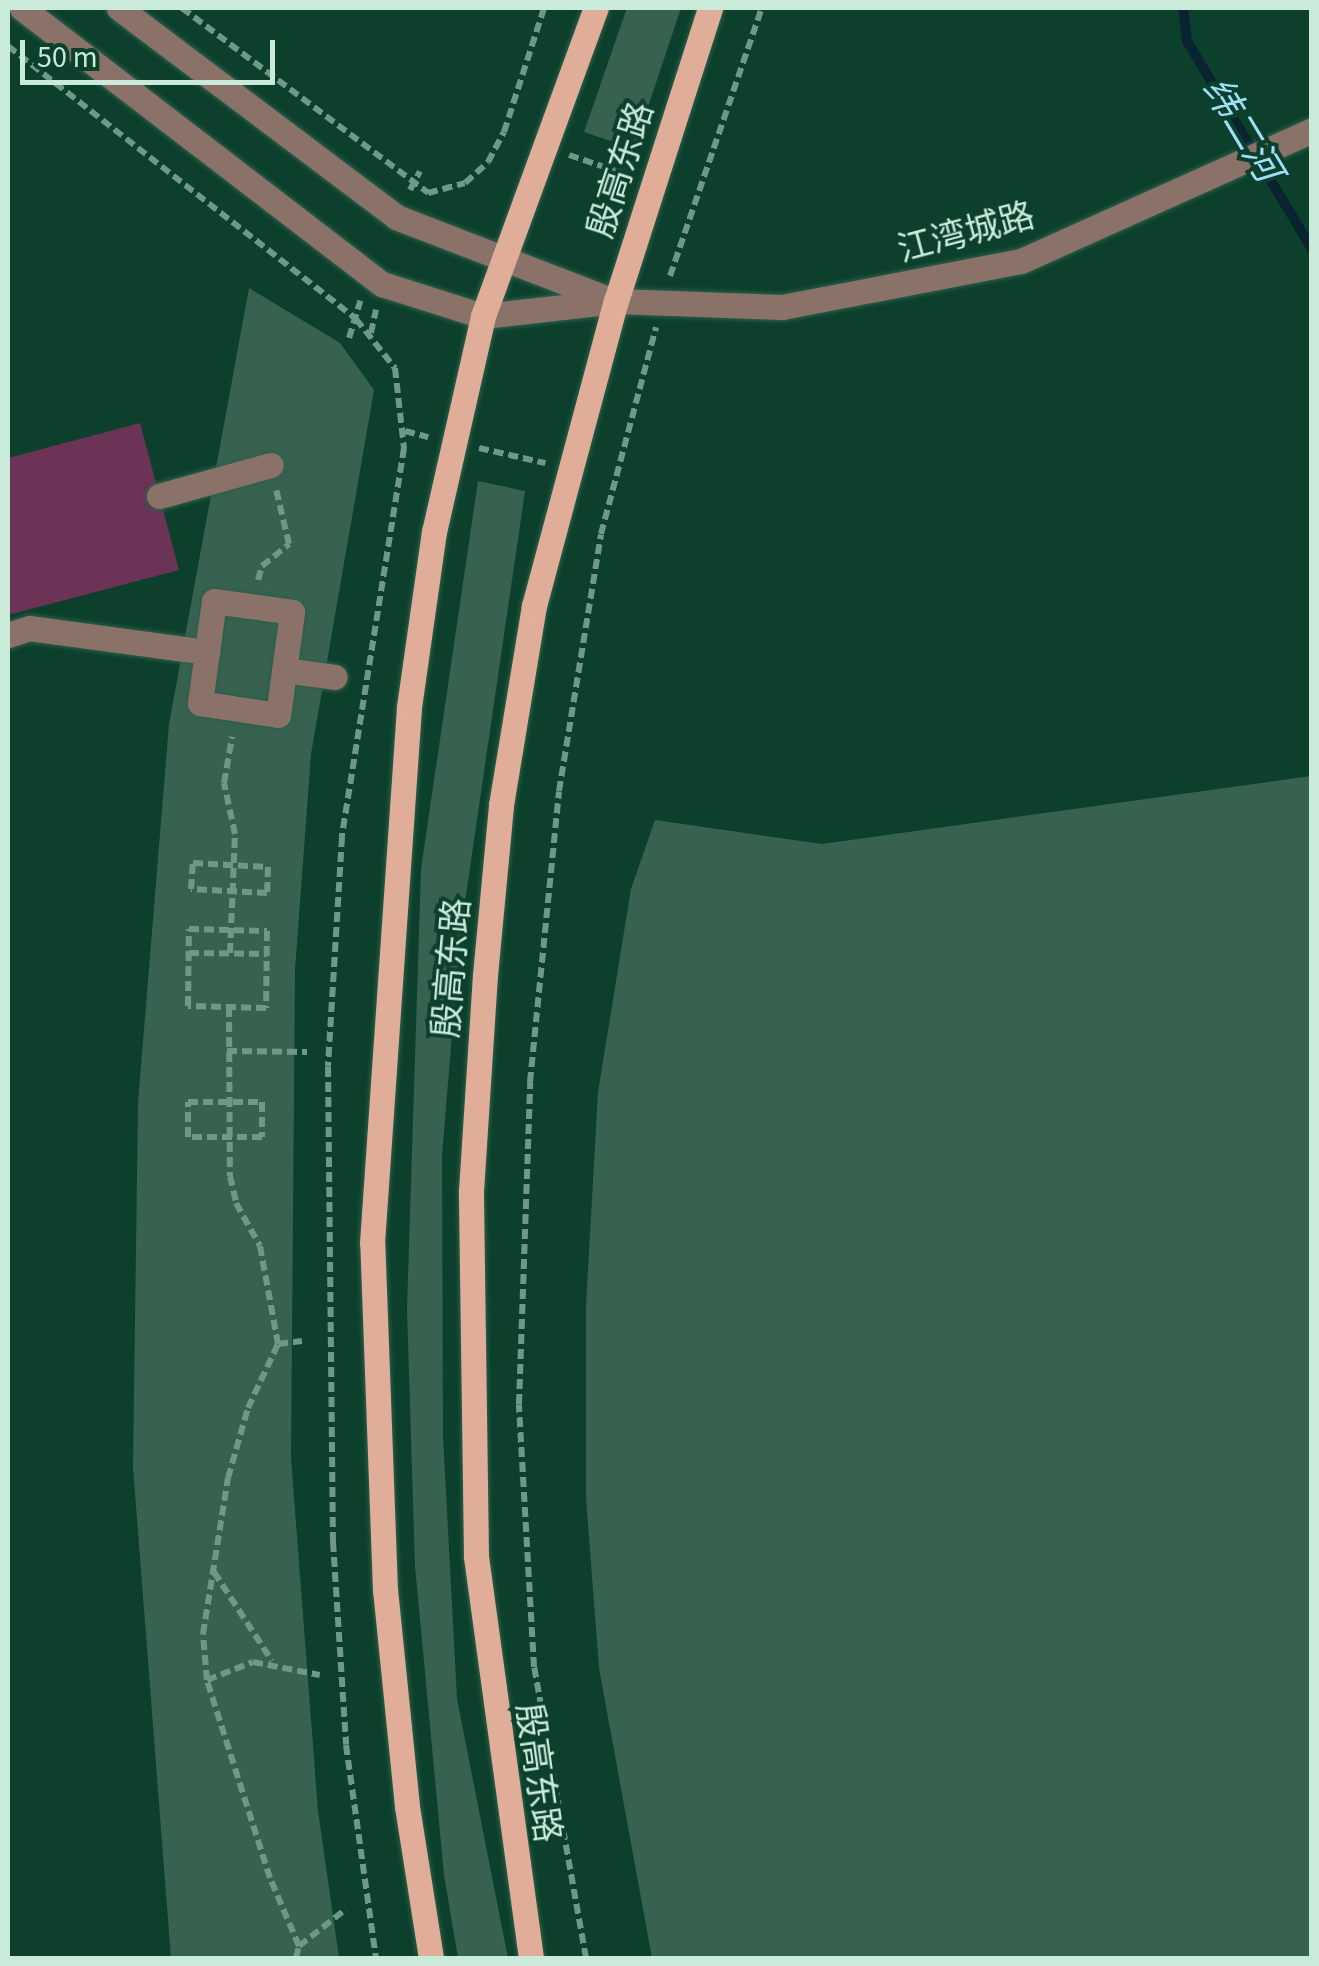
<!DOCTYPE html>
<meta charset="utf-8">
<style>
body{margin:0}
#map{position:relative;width:1319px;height:1966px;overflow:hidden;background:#0c402d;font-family:"Source Sans 3","Noto Sans SC",sans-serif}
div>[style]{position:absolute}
.green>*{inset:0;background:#386250}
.stream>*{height:10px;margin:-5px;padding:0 5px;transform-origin:5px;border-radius:5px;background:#09242e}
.building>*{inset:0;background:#6b3356}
.path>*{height:6px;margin-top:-3px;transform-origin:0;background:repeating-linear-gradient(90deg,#6f9987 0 10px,transparent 0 15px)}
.roads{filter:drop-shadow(0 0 2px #2e5f4c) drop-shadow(0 0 2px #2e5f4c)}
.minor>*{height:25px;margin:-12.5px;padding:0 12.5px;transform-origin:12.5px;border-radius:12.5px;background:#8b7268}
.major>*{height:25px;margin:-12.5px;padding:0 12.5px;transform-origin:12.5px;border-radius:12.5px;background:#e0ae98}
span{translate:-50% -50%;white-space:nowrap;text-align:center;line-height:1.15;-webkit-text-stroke:8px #0c402d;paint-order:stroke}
.street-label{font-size:35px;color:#caeada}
.water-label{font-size:38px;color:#9edef7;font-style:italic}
.frame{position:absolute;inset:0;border:10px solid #caeada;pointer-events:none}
.scale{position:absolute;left:20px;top:40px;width:255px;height:45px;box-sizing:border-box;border:5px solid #caeada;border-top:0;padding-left:12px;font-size:30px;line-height:35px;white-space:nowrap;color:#caeada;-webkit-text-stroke:8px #0c402d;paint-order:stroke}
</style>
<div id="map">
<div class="green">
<div style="clip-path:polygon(627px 8px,681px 8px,634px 149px,584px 132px)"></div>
<div style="clip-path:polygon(249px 288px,340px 343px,374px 390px,311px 754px,295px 970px,291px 1458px,318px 1811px,339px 1958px,171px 1958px,133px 1467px,138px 1103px,169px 724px)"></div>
<div style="clip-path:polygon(478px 481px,525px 491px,460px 936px,442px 1156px,443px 1436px,457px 1699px,508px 1958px,458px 1958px,444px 1875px,415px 1566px,407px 1309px,421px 869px)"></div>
<div style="clip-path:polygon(1311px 776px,1311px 1958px,652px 1958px,599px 1668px,586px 1498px,586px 1306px,598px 1092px,631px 889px,655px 820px,822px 844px)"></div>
</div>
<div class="stream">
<div style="left:1183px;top:8px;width:33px;rotate:83deg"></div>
<div style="left:1187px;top:41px;width:243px;rotate:59deg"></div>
</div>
<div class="building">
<div style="clip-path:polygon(140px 423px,179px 570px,8px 615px,8px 458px)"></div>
</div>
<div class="path">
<div style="left:182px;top:8px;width:308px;rotate:36.9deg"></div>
<div style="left:428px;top:193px;width:38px;rotate:-15deg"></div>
<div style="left:465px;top:183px;width:31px;rotate:-42deg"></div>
<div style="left:488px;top:162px;width:34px;rotate:-62deg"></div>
<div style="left:504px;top:132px;width:130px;rotate:-72.1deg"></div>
<div style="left:8px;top:46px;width:442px;rotate:38.1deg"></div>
<div style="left:356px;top:319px;width:63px;rotate:51.5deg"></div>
<div style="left:395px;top:368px;width:81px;rotate:83.6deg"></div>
<div style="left:404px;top:448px;width:394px;rotate:99.1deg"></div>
<div style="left:342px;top:837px;width:230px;rotate:93.5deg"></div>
<div style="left:328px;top:1067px;width:475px;rotate:89.4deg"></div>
<div style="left:333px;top:1542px;width:203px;rotate:86.3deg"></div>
<div style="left:346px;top:1745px;width:215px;rotate:82deg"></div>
<div style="left:569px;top:155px;width:62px;rotate:18.7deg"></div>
<div style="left:410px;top:190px;width:21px;rotate:-62deg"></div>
<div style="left:670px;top:276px;width:283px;rotate:-71.1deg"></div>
<div style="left:371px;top:333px;width:24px;rotate:-78deg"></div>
<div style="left:349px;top:338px;width:39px;rotate:-73deg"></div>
<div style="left:405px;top:431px;width:24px;rotate:15deg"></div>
<div style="left:479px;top:448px;width:68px;rotate:12.8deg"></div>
<div style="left:258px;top:580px;width:15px;rotate:-74deg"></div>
<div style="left:262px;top:566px;width:35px;rotate:-39deg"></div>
<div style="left:289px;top:544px;width:57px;rotate:-103.3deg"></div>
<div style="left:193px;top:863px;width:75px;rotate:3.1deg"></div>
<div style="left:268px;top:867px;width:26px;rotate:92deg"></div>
<div style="left:267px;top:893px;width:76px;rotate:-177deg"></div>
<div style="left:191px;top:889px;width:26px;rotate:-86deg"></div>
<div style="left:189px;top:929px;width:78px;rotate:1.5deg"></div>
<div style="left:267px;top:931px;width:77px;rotate:90.7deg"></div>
<div style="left:266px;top:1008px;width:78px;rotate:-178.5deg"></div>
<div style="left:188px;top:1006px;width:77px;rotate:-89.3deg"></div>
<div style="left:189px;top:953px;width:78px;rotate:0.7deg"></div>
<div style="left:230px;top:953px;width:119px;rotate:-87.6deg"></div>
<div style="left:235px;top:834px;width:52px;rotate:-102.2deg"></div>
<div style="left:224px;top:783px;width:47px;rotate:-80.1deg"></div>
<div style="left:229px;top:1007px;width:169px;rotate:89.7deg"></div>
<div style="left:230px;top:1176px;width:28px;rotate:77deg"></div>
<div style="left:236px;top:1203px;width:49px;rotate:60.8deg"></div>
<div style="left:260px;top:1246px;width:100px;rotate:79.6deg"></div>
<div style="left:227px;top:1051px;width:80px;rotate:0.7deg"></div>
<div style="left:188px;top:1102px;width:74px"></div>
<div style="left:262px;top:1102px;width:35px;rotate:90deg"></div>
<div style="left:262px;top:1137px;width:74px;rotate:180deg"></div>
<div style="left:188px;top:1137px;width:35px;rotate:-90deg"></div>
<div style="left:214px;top:1572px;width:106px;rotate:56.9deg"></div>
<div style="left:207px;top:1680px;width:49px;rotate:-21.4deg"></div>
<div style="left:253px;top:1662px;width:68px;rotate:11deg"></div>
<div style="left:299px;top:1946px;width:74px;rotate:-113.1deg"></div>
<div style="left:270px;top:1878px;width:208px;rotate:-107.7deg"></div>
<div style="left:207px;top:1680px;width:46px;rotate:-95deg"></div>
<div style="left:203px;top:1634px;width:158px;rotate:-80.9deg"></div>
<div style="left:228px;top:1478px;width:73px;rotate:-74.1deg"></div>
<div style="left:248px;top:1408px;width:71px;rotate:-64.9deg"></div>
<div style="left:278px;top:1344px;width:24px;rotate:-7deg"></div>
<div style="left:296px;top:1958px;width:12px;rotate:-76deg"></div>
<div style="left:299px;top:1946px;width:60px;rotate:-38.2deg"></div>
<div style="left:586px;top:1958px;width:296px;rotate:-100.1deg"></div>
<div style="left:534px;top:1667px;width:263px;rotate:-93.3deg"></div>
<div style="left:519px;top:1404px;width:322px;rotate:-88deg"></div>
<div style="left:530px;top:1082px;width:292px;rotate:-84.3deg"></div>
<div style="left:559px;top:791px;width:260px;rotate:-80.7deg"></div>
<div style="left:601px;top:534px;width:214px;rotate:-75.1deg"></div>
</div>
<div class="roads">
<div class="minor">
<div style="left:22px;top:8px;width:454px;rotate:37.5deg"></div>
<div style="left:382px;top:284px;width:106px;rotate:17.6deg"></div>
<div style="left:483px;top:316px;width:134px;rotate:-6.4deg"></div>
<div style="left:616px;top:301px;width:166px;rotate:2.1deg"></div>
<div style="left:782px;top:307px;width:243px;rotate:-10.9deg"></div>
<div style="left:1021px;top:261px;width:319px;rotate:-24.2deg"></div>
<div style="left:119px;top:8px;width:347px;rotate:37deg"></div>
<div style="left:396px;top:217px;width:230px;rotate:21.1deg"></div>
<div style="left:159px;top:496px;width:116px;rotate:-15.5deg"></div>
<div style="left:214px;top:601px;width:79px;rotate:8deg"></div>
<div style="left:292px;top:612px;width:104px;rotate:97.7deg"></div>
<div style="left:278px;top:715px;width:79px;rotate:-171.3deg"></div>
<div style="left:200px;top:703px;width:103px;rotate:-82.2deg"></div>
<div style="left:8px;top:635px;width:22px;rotate:-18deg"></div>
<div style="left:29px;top:628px;width:180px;rotate:7.7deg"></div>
<div style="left:284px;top:670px;width:51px;rotate:7.8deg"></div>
</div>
<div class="major">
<div style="left:431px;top:1958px;width:154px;rotate:-99deg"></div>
<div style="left:407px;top:1806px;width:217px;rotate:-95.8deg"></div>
<div style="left:385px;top:1590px;width:347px;rotate:-92.1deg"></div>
<div style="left:372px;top:1243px;width:537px;rotate:-86.05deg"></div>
<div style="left:409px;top:707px;width:177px;rotate:-81.9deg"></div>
<div style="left:434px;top:532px;width:221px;rotate:-77.2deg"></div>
<div style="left:483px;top:316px;width:328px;rotate:-69.9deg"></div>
<div style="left:531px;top:1958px;width:406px;rotate:-97.8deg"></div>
<div style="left:476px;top:1556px;width:365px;rotate:-90.8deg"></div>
<div style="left:471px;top:1191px;width:216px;rotate:-86.3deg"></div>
<div style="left:485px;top:975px;width:171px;rotate:-84.6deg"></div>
<div style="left:501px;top:805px;width:202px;rotate:-80.6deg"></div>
<div style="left:534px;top:606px;width:316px;rotate:-75deg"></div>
<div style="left:616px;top:301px;width:308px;rotate:-72.2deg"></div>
</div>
</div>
<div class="street-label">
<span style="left:621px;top:170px;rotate:-72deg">殷高东路</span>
<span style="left:966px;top:233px;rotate:-15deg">江湾城路</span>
<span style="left:452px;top:968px;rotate:-85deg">殷高东路</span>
<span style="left:538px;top:1773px;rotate:82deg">殷高东路</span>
</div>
<div class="water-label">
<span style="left:1241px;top:130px;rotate:59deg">纬二河</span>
</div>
<div class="frame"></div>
<div class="scale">50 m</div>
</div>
